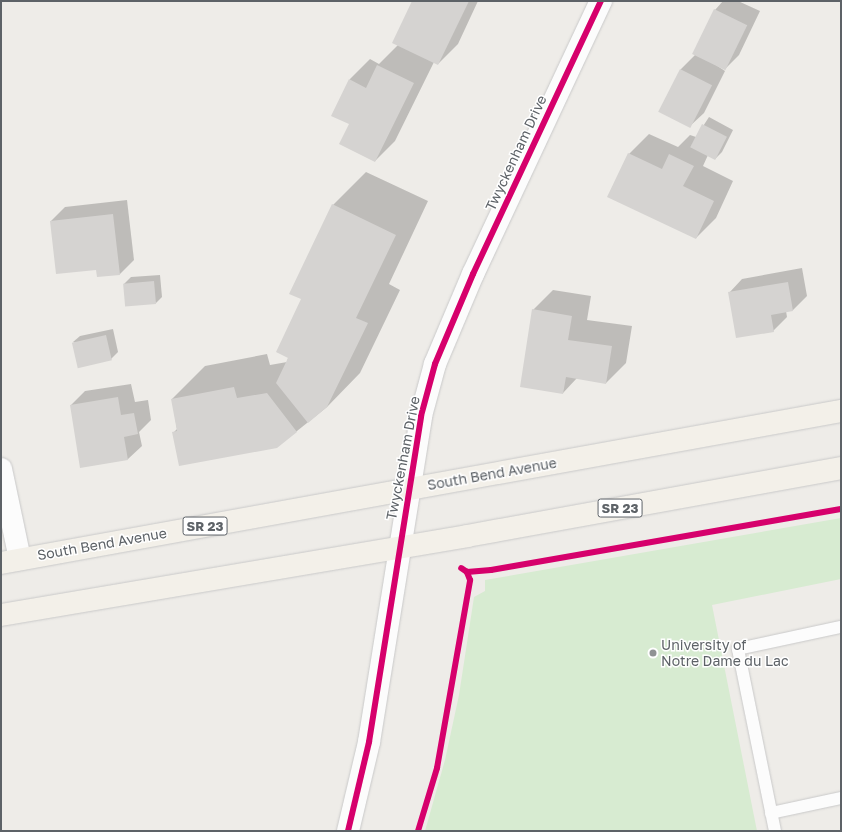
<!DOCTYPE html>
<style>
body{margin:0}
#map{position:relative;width:842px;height:832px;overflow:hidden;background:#eeece8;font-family:"Golos Text",sans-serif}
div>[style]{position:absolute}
.green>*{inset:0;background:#d7ebd1}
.shadow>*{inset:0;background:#0003}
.building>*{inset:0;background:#d5d3d1;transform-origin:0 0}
.roads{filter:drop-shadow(0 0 1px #c9c9c9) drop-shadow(0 0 1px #c9c9c9)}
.service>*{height:12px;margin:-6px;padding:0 6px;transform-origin:6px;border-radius:6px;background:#fcfcfc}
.minor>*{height:22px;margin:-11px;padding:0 11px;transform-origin:11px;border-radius:11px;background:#fcfcfc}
.tertiary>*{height:22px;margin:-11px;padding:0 11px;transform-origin:11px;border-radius:11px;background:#fcfcfc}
.primary>*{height:22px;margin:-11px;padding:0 11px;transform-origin:11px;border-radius:11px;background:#f3f0e9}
.cycleway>*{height:6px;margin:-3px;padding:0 3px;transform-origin:3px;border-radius:3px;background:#d6006c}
.dots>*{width:11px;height:11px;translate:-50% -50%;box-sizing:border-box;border:2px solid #fff;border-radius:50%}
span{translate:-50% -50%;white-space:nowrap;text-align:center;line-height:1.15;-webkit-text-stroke:3px #fff;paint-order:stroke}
.shield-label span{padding:1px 3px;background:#fff;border:1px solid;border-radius:3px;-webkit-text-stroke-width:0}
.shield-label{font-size:13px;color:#5d6267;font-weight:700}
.street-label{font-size:14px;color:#5d6267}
.poi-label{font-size:14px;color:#5d6267}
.left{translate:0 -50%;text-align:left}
.frame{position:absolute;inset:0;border:2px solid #5d6267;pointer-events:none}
</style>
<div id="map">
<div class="green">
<div style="clip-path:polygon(841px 518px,841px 579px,712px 605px,757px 831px,425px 831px,445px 760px,459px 695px,474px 597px,485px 591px,485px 580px)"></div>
</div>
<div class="shadow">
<div style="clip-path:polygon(413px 1px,478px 1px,458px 44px,438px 64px,434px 62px,395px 141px,375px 161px,350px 124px,350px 79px,370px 59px,379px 64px,398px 45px)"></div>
<div style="clip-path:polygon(723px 1px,738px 1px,760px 11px,739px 55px,725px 69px,713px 63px,725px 71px,704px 113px,690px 126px,660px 111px,681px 69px,696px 54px,715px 10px)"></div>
<div style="clip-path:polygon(709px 117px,733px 130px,722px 152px,715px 159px,708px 155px,703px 166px,733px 181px,716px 218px,696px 238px,629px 154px,649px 134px,678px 147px,690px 135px,696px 137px)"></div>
<div style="clip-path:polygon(366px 172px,428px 201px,389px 284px,400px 290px,360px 373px,327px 407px,277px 447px,173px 433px,177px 429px,172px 399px,205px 366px,267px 354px,270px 365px,287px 362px,303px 298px,333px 205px)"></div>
<div style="clip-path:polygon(127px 200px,134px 260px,120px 274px,97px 268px,51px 221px,65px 207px)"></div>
<div style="clip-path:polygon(802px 268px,807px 296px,793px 310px,786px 311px,787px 317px,773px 331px,729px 293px,742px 279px)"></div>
<div style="clip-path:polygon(160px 275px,162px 297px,156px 303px,124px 284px,131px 277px)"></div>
<div style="clip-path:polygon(553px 290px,591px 296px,587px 320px,632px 326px,626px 363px,606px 383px,577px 378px,563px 393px,533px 310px)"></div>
<div style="clip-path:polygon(113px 329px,118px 352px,111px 359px,73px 342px,80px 336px)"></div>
<div style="clip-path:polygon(131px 384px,135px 402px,148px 400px,151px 420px,139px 432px,142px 446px,128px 459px,81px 467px,71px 405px,85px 391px)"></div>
</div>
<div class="building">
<div style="clip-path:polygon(412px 1px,469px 1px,438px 65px,392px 43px)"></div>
<div style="left:714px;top:9px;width:37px;height:50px;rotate:26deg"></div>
<div style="clip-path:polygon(377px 65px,414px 83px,375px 162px,339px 144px,349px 124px,331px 116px,349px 79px,366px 88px)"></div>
<div style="left:680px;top:69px;width:36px;height:48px;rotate:27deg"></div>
<div style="left:702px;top:124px;width:28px;height:26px;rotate:27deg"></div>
<div style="clip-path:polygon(628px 153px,662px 169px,669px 154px,694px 166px,683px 186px,714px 201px,696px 239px,607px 197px)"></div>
<div style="clip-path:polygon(332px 204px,396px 235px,356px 318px,368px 323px,327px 407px,308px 423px,276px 383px,288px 358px,276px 352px,301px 299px,289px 294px)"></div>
<div style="clip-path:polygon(113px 214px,120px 275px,97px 277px,96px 270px,56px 274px,50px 221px)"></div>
<div style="left:154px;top:281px;width:23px;height:31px;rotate:85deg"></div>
<div style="clip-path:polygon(788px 282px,793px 311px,771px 315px,774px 332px,736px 338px,728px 292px)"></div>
<div style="clip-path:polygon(532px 309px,572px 316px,568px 340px,612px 346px,606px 384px,566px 377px,563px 394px,520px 387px)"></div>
<div style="left:106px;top:335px;width:26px;height:35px;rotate:77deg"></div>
<div style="clip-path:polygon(234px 387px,237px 398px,267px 393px,297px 432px,277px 448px,179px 466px,172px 432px,177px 431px,171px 399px)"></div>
<div style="clip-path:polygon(118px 397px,121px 415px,134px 413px,138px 434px,124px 437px,128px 460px,80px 468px,70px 405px)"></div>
</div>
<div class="roads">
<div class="service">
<div style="left:771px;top:813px;width:72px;rotate:-12.1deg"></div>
<div style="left:775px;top:831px;width:186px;rotate:-101.5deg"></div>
<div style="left:738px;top:649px;width:105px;rotate:-12.1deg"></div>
</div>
<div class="minor">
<div style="left:1px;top:469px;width:92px;rotate:78.1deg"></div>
</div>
<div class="tertiary">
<div style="left:348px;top:831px;width:91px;rotate:-76.7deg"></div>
<div style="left:369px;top:742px;width:330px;rotate:-80.9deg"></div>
<div style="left:421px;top:416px;width:54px;rotate:-74.9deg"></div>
<div style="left:435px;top:364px;width:98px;rotate:-67.1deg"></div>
<div style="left:473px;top:274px;width:302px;rotate:-64.9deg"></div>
</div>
<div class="primary">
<div style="left:1px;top:563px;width:854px;rotate:-10.26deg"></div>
<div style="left:1px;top:615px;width:473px;rotate:-9.6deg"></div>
<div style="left:467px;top:536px;width:380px;rotate:-10.3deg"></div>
</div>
</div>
<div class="cycleway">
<div style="left:467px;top:572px;width:24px;rotate:-5deg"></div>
<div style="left:491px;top:570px;width:355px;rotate:-9.9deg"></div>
<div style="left:348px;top:831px;width:91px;rotate:-76.7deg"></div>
<div style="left:369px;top:742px;width:330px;rotate:-80.9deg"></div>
<div style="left:421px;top:416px;width:54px;rotate:-74.9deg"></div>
<div style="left:435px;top:364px;width:98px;rotate:-67.1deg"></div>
<div style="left:473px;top:274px;width:302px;rotate:-64.9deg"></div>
<div style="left:418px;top:831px;width:66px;rotate:-73.2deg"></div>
<div style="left:437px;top:768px;width:191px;rotate:-80deg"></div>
<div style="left:470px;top:580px;width:9px;rotate:-111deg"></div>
<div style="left:467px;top:572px;width:7px;rotate:-146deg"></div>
</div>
<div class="dots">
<div style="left:653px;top:653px;background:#909294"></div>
</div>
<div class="shield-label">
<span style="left:620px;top:508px">SR 23</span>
<span style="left:205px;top:526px">SR 23</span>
</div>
<div class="street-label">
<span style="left:516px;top:153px;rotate:-65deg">Twyckenham Drive</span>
<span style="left:403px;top:458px;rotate:-79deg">Twyckenham Drive</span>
<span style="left:492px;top:474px;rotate:-10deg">South Bend Avenue</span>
<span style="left:102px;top:544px;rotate:-10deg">South Bend Avenue</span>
</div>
<div class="poi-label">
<span class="left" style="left:661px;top:653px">University of<br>Notre Dame du Lac</span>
</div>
<div class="frame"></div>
</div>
